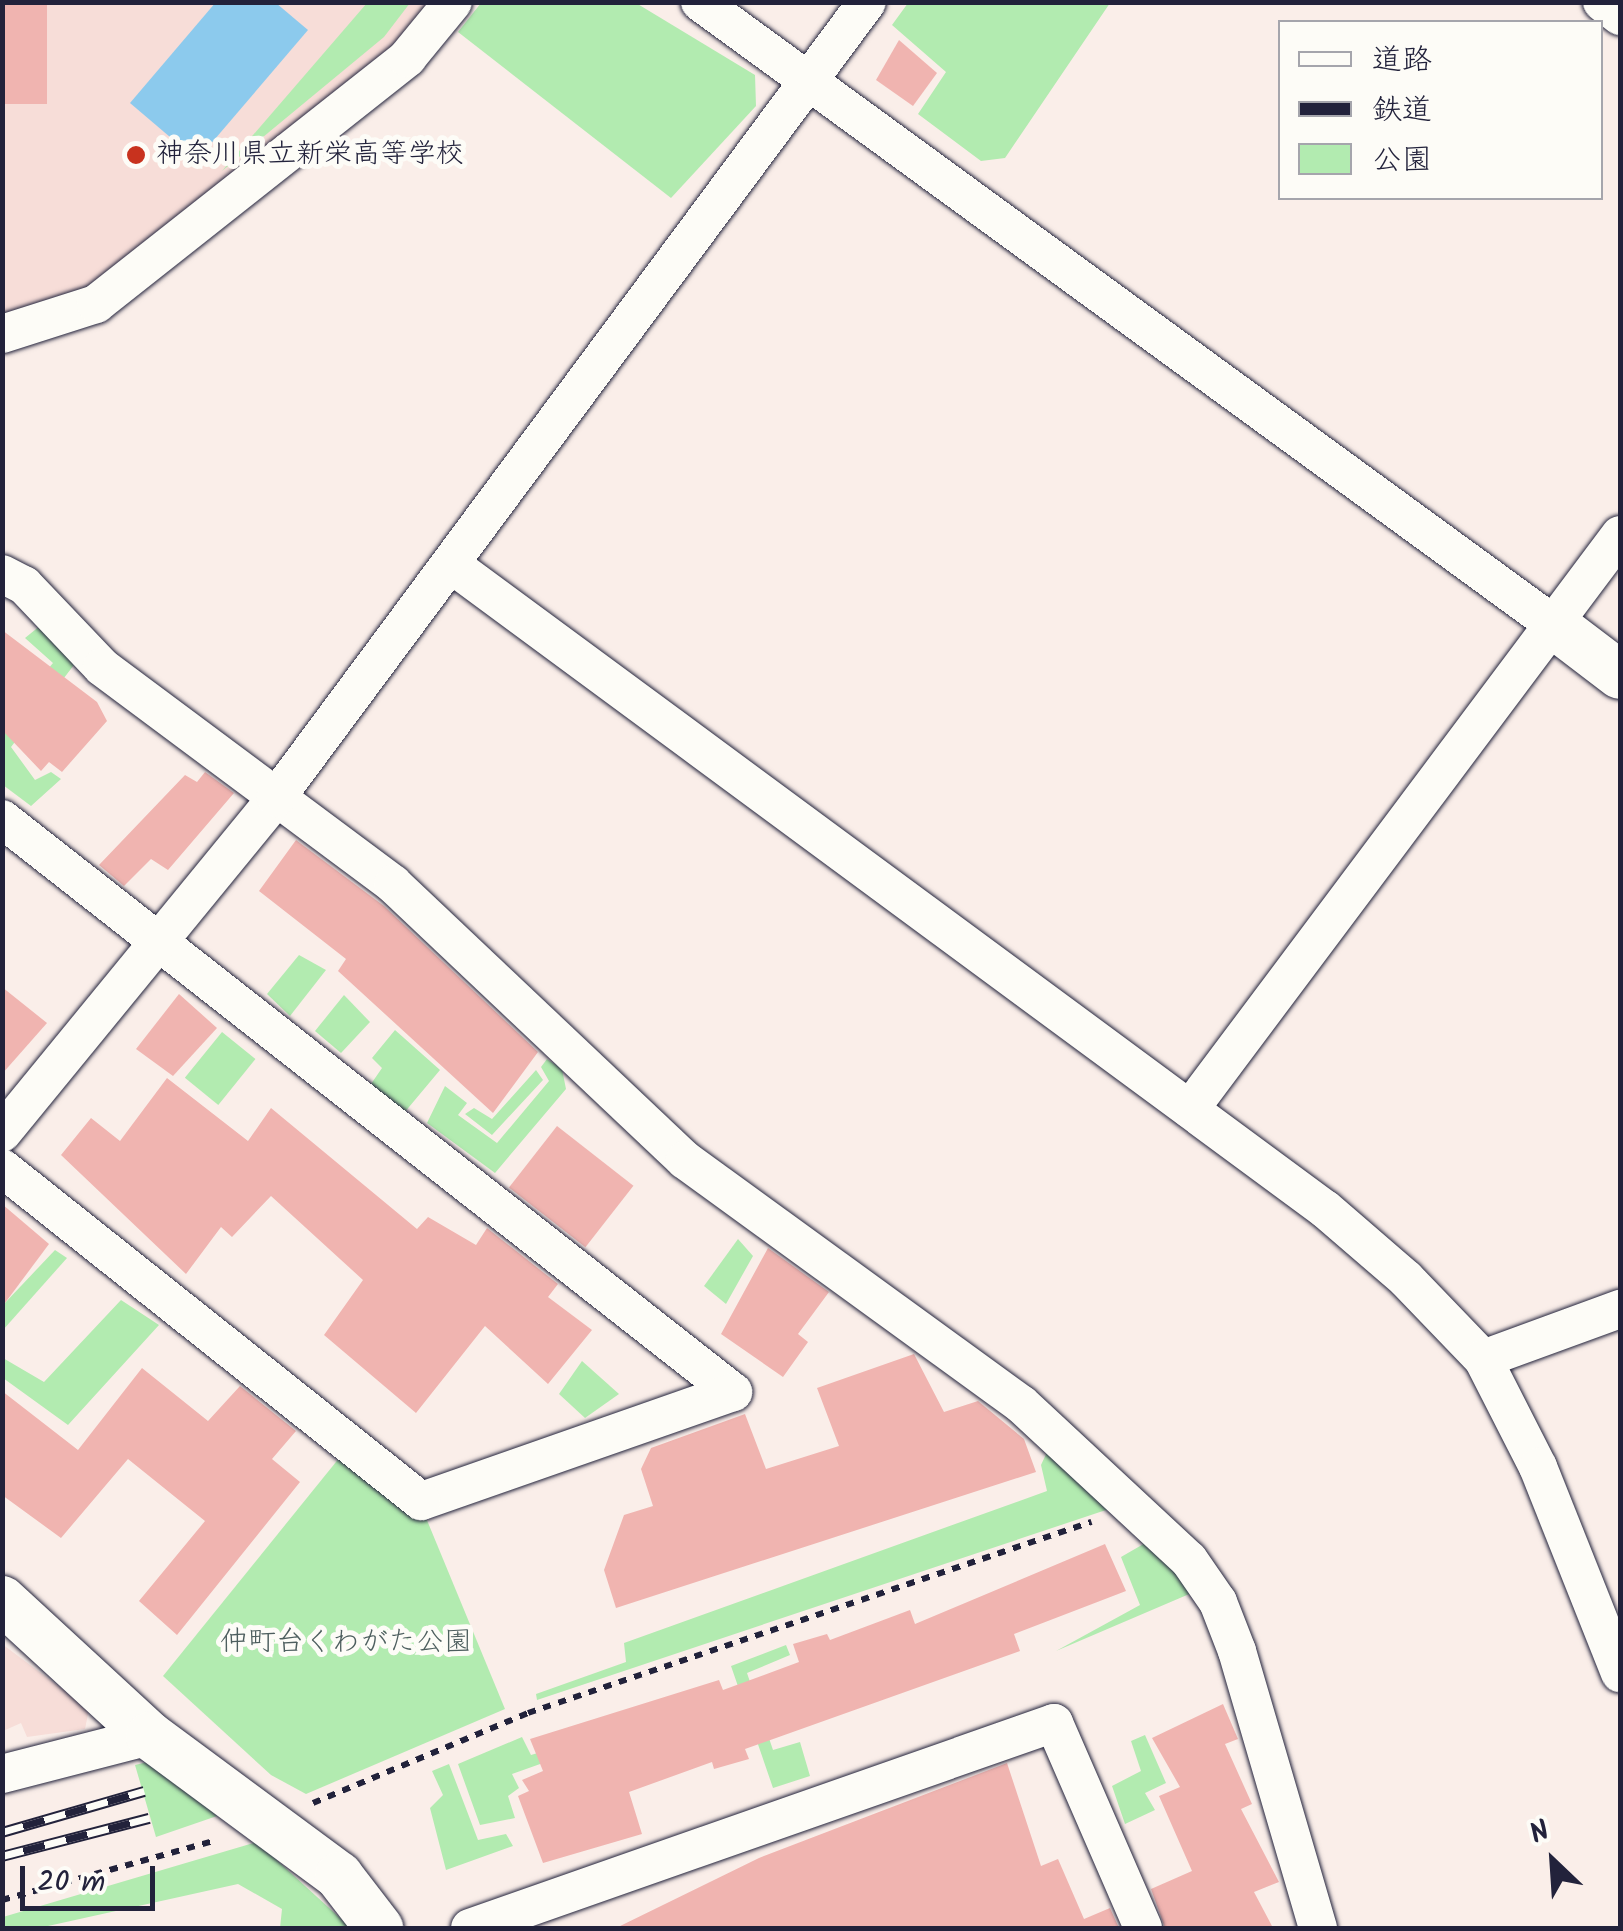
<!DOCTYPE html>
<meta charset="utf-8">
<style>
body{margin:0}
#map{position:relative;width:1623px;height:1931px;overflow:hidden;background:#faeee9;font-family:Kalam,"Klee One",sans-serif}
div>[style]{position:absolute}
.built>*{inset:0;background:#f7ddd8}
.green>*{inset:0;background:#b2ebb0;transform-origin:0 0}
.water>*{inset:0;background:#8ccaed}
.building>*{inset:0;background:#f0b4b0;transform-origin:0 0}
.path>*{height:6px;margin-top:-3px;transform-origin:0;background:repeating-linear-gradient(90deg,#22223b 0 8px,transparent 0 16px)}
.roads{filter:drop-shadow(0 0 2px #22223b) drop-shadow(0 0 2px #22223b)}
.minor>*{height:38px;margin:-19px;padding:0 19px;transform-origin:19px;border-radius:19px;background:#fdfcf7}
.tertiary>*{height:48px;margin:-24px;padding:0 24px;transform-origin:24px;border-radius:24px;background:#fdfcf7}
.rail>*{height:11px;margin-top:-5.5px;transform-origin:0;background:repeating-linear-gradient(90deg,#fdfcf7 0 22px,#22223b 0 44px);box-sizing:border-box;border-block:2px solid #22223b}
.dots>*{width:28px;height:28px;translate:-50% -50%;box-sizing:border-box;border:5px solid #fdfcf7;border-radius:50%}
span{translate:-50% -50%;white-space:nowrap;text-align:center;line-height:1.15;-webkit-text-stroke:10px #fdfcf7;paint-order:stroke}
.poi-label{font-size:28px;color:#22223b}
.left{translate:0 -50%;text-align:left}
.park-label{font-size:28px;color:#4d5e5e}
.frame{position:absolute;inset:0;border:5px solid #22223b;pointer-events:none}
.legend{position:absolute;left:1278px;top:20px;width:325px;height:180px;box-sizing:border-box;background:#fdfcf7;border:2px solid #a5a5ac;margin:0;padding:12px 18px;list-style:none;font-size:30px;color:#22223b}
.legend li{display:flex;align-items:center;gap:20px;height:50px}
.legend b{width:50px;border:2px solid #a5a5ac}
.north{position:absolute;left:1503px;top:1811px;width:100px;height:100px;-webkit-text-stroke:8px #fdfcf7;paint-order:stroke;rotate:335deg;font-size:28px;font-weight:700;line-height:40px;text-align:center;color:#22223b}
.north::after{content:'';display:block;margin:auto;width:35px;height:45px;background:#22223b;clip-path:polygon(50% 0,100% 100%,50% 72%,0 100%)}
.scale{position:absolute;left:20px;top:1866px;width:135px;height:45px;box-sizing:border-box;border:5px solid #22223b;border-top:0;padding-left:12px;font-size:30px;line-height:35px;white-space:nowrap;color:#22223b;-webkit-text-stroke:8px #fdfcf7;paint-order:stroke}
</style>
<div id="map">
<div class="built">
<div style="clip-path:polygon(2px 3px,432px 3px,403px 43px,169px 262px,3px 340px)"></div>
<div style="clip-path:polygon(2px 1644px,89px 1709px,85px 1729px,27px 1737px,21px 1723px,3px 1731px)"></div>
</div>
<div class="green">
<div style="clip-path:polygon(367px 3px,410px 3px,384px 37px,222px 171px)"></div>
<div style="clip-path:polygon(481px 3px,636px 3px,755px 75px,756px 106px,671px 198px,458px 32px)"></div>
<div style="clip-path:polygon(908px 3px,908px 2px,1110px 3px,1005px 158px,981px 161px,918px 114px,946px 72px,892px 25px)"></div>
<div style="clip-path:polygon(41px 625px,77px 661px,11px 747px,35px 780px,51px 772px,61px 779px,31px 806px,3px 785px,2px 724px,53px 663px,25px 638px)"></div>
<div style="clip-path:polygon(299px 955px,326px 970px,290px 1016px,267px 994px)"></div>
<div style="clip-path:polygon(344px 995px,370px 1022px,341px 1053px,315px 1031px)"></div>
<div style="clip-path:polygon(395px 1030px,440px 1070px,404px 1113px,371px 1084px,382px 1068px,372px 1058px)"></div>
<div style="left:222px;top:1032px;width:43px;height:59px;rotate:39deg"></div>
<div style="clip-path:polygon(547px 1059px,562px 1069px,566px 1089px,495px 1173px,427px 1123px,445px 1086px,467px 1103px,458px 1115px,497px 1143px,549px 1081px,541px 1067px)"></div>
<div style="clip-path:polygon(536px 1070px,543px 1080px,492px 1135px,465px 1114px,474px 1108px,492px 1119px)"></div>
<div style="clip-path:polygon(738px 1239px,753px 1256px,726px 1304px,704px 1286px)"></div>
<div style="clip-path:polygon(55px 1250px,67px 1258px,3px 1330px,3px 1305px)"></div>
<div style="clip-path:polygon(121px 1300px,159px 1325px,68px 1425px,3px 1378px,3px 1358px,44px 1382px)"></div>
<div style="clip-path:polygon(582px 1361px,619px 1394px,585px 1418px,559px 1394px)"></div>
<div style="clip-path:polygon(1048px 1450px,1109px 1509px,537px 1700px,536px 1694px,626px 1662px,624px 1643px,1047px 1491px,1041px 1465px)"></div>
<div style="clip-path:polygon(340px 1457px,424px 1513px,505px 1709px,306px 1794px,271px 1775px,163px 1676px)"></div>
<div style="clip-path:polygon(1147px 1542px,1194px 1592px,1056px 1651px,1140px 1605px,1121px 1557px)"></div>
<div style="clip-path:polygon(786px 1645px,790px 1655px,747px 1673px,773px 1750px,800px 1742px,810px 1776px,773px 1788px,731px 1666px)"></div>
<div style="clip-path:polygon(1145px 1735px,1166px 1783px,1145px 1793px,1155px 1810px,1125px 1824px,1112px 1786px,1141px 1771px,1131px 1741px)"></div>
<div style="clip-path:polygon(522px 1737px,531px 1755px,554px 1748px,557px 1758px,512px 1774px,519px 1788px,508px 1796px,515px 1818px,480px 1825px,458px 1764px)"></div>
<div style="clip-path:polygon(156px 1760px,217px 1816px,156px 1837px,135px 1765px)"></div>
<div style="clip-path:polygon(449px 1764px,478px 1840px,506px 1834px,513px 1846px,446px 1870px,430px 1808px,443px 1795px,432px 1771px)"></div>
<div style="clip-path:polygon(257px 1842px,351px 1928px,280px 1928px,282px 1909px,238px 1884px,39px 1928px,3px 1928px,3px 1917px)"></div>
</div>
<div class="water">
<div style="clip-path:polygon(216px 2px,276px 3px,308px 30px,197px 160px,130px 103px)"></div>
</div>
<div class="building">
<div style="left:2px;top:2px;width:45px;height:102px"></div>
<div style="clip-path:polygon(899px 40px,937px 73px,913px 106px,876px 80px)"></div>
<div style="clip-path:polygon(2px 630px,97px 702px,107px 721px,62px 772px,49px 762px,41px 771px,2px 730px)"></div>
<div style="clip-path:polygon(205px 772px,234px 793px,168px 870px,151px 859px,124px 886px,99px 865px,185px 775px,197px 782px)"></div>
<div style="clip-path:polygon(296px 840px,384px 906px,538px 1052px,493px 1113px,338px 971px,346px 959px,259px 891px)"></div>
<div style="clip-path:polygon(2px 987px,47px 1023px,2px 1074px)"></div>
<div style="clip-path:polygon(179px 994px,217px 1028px,173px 1076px,136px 1049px)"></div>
<div style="clip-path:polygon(167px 1078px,248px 1141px,271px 1108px,417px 1229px,428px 1217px,476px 1245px,487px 1228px,558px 1284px,548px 1297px,592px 1330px,548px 1384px,485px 1326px,416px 1413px,324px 1335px,363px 1280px,271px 1196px,232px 1237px,221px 1227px,186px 1274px,61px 1155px,91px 1118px,120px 1141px)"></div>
<div style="left:557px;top:1126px;width:97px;height:78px;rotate:38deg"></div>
<div style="clip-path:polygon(2px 1204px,49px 1244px,2px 1307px)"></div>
<div style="clip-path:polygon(768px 1248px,829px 1292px,798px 1334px,808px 1342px,783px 1377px,721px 1334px)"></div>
<div style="clip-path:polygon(914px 1354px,944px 1412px,978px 1401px,1024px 1439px,1036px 1472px,616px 1608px,604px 1570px,624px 1515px,653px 1506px,641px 1469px,651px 1448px,745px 1414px,766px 1469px,839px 1446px,817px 1388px)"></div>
<div style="clip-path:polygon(142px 1368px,208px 1421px,240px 1386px,296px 1431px,272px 1459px,300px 1482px,177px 1635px,139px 1601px,205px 1521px,128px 1459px,61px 1538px,2px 1495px,2px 1391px,78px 1450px)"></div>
<div style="clip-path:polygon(1105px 1544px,1126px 1591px,1014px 1634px,1020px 1651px,745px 1749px,749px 1759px,714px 1769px,712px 1762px,629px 1792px,642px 1834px,543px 1863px,518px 1796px,529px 1791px,522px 1780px,543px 1771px,530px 1739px,719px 1680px,723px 1690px,799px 1662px,793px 1644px,827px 1634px,830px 1640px,910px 1610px,915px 1624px)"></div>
<div style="clip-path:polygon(1223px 1704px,1238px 1739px,1225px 1744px,1252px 1804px,1241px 1809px,1279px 1882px,1254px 1892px,1273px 1928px,1165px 1928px,1151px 1889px,1192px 1871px,1159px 1796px,1180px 1787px,1152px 1738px)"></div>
<div style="clip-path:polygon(1007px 1763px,1041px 1866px,1058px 1859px,1084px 1919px,1110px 1908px,1119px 1928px,616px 1928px,759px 1858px)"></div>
</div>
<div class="path">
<div style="left:313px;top:1803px;width:233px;rotate:-22.7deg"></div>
<div style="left:528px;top:1713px;width:595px;rotate:-18.74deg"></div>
<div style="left:2px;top:1900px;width:219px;rotate:-15.6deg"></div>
</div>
<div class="roads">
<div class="minor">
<div style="left:700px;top:2px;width:1056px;rotate:36.1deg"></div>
<div style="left:1602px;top:2px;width:23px;rotate:38deg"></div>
<div style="left:2px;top:334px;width:99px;rotate:-17.7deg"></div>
<div style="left:96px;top:304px;width:397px;rotate:-38.3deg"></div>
<div style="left:407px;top:58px;width:72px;rotate:-50.6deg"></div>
<div style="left:452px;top:565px;width:1085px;rotate:36.42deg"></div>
<div style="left:1325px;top:1209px;width:107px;rotate:40.8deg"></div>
<div style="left:1406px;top:1279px;width:111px;rotate:46.1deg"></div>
<div style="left:1483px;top:1359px;width:121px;rotate:63deg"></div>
<div style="left:1538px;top:1467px;width:222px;rotate:68.3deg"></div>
<div style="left:2px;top:574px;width:25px;rotate:27deg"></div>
<div style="left:24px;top:585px;width:113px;rotate:46.4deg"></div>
<div style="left:102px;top:667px;width:363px;rotate:36.7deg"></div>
<div style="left:393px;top:884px;width:402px;rotate:43.4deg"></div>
<div style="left:685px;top:1160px;width:415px;rotate:36deg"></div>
<div style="left:1021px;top:1404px;width:229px;rotate:42.9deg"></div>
<div style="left:1189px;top:1560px;width:51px;rotate:55.4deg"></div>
<div style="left:1218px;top:1602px;width:53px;rotate:68.8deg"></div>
<div style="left:1237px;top:1651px;width:289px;rotate:73.7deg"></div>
<div style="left:2px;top:819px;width:929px;rotate:38.09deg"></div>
<div style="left:733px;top:1392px;width:330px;rotate:160.7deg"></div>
<div style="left:421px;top:1501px;width:535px;rotate:-141.52deg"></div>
<div style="left:1190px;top:1109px;width:717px;rotate:-53.16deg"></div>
<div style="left:2px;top:1133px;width:433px;rotate:-50.7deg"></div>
<div style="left:276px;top:798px;width:991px;rotate:-53.41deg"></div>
<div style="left:1483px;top:1359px;width:146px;rotate:-20.1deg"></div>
<div style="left:2px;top:1774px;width:153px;rotate:-14.4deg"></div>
<div style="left:470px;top:1928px;width:619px;rotate:-19.34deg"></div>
<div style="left:1054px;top:1723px;width:223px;rotate:66.5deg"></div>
</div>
<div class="tertiary">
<div style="left:1553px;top:624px;width:84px;rotate:37.3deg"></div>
<div style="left:2px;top:1600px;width:201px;rotate:42.6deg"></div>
<div style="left:150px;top:1736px;width:235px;rotate:36.5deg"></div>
<div style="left:339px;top:1876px;width:66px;rotate:52.4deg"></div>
</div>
</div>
<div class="rail">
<div style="left:2px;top:1832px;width:148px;rotate:-16.1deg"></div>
<div style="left:2px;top:1856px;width:152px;rotate:-14.5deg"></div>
</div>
<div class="dots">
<div style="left:136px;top:155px;background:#c8321e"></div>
</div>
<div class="poi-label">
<span class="left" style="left:156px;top:155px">神奈川県立新栄高等学校</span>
</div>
<div class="park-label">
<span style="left:346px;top:1643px">仲町台くわがた公園</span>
</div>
<div class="frame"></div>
<ul class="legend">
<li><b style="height:12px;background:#fdfcf7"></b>道路</li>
<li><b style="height:12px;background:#22223b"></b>鉄道</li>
<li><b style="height:28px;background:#b2ebb0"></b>公園</li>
</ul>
<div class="north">N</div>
<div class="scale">20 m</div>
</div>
